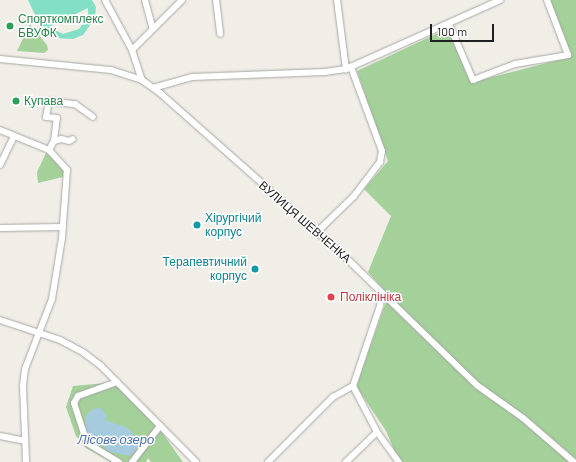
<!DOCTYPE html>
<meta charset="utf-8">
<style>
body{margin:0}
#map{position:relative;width:576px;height:462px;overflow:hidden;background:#f0eee6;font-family:Barlow,sans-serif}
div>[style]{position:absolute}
.forest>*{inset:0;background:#a4d09a}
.pitch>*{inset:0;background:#83e0c7}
.water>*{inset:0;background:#a6cbde}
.roads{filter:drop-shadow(0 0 1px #a7a7a7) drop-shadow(0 0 1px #a7a7a7)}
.minor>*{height:6px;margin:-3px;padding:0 3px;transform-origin:3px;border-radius:3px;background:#fff}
.dots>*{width:11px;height:11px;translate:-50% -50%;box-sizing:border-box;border:2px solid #fff;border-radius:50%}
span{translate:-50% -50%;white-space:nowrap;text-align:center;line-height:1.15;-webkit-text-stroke:3px #fff;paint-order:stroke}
.leisure-label{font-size:12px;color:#27864d}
.left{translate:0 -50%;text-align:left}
.culture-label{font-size:12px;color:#0d838f}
.right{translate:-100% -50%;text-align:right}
.street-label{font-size:12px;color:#202020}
.health-label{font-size:12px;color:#be3a42}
.water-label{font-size:13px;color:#4a72b1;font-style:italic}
.scale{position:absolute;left:430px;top:24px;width:64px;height:18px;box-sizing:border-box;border:2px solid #202020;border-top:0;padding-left:5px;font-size:12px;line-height:14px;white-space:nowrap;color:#202020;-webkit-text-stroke:3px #fff;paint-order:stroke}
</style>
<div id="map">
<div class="forest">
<div style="clip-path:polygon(550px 0,576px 0,576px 462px,403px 462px,397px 457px,386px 431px,356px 386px,386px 302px,391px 298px,368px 272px,391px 216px,364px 189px,388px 161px,357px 71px,449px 28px,473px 82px,570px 57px)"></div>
<div style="clip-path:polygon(30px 24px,47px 45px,48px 50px,44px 53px,17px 51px)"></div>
<div style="clip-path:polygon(46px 153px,58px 163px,63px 170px,63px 177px,38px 183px,37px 172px)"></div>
<div style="clip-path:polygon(117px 382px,146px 410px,183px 462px,151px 462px,148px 458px,146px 462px,111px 462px,86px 448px,76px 436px,66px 407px,73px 386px)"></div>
</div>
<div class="pitch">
<div style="clip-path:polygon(evenodd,28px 0,92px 0,96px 7px,95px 18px,83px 35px,73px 39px,53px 38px,43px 32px,28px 0,88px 8px,88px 16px,79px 29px,63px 34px,49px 27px,88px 8px)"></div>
</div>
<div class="water">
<div style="clip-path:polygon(101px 408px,107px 416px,105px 420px,128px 428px,142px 444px,130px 456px,110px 452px,85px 431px,85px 417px,93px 409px)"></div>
</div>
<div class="roads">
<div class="minor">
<div style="left:105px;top:0;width:57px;rotate:61.6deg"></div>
<div style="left:132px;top:50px;width:32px;rotate:72deg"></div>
<div style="left:145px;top:0;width:30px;rotate:75deg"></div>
<div style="left:216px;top:0;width:34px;rotate:83deg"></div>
<div style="left:337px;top:0;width:70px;rotate:82.6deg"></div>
<div style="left:449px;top:24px;width:61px;rotate:66.8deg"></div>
<div style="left:473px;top:80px;width:45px;rotate:-20.9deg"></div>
<div style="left:515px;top:64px;width:54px;rotate:-9.6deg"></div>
<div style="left:568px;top:55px;width:59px;rotate:-110.9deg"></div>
<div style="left:132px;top:50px;width:71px;rotate:-45deg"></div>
<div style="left:0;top:59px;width:112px;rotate:5.7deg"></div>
<div style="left:111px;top:70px;width:33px;rotate:18deg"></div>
<div style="left:142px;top:80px;width:22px;rotate:36deg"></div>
<div style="left:160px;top:93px;width:240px;rotate:41.5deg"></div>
<div style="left:340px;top:252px;width:192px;rotate:44.2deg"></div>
<div style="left:478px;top:386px;width:55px;rotate:35.4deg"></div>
<div style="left:523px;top:418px;width:67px;rotate:40.8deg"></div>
<div style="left:153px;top:88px;width:41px;rotate:-15.8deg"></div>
<div style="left:192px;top:77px;width:133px;rotate:-2.2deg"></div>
<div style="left:325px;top:72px;width:21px;rotate:-8deg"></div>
<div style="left:346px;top:69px;width:169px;rotate:-24.1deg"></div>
<div style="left:0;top:130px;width:53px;rotate:22.2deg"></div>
<div style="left:49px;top:150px;width:27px;rotate:48deg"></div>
<div style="left:67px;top:170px;width:68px;rotate:94.2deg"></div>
<div style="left:62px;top:238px;width:62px;rotate:99.3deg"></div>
<div style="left:52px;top:299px;width:75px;rotate:111.1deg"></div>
<div style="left:25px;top:369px;width:17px;rotate:97deg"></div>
<div style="left:23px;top:386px;width:76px;rotate:87.7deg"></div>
<div style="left:54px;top:141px;width:23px;rotate:-83deg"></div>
<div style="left:57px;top:118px;width:11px;rotate:-175deg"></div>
<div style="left:46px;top:117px;width:16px;rotate:-79deg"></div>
<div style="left:49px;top:101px;width:26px;rotate:7deg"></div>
<div style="left:75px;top:104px;width:22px;rotate:36deg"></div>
<div style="left:49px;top:150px;width:10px;rotate:-61deg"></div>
<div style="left:54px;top:141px;width:7px;rotate:-16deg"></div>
<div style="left:61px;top:139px;width:8px;rotate:14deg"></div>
<div style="left:69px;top:141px;width:4px;rotate:-27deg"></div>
<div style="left:0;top:165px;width:32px;rotate:-64deg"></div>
<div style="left:0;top:228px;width:63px;rotate:-0.9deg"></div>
<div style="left:316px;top:233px;width:53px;rotate:-44.2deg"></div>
<div style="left:354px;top:196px;width:43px;rotate:-52.6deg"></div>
<div style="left:380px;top:162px;width:11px;rotate:-80deg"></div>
<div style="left:382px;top:151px;width:90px;rotate:-110.3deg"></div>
<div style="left:0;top:320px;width:63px;rotate:18.4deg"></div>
<div style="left:60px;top:340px;width:27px;rotate:28deg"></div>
<div style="left:84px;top:353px;width:21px;rotate:37deg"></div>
<div style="left:101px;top:366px;width:135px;rotate:45.3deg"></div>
<div style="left:117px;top:382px;width:41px;rotate:160.3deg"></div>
<div style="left:78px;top:396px;width:8px;rotate:120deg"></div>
<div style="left:74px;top:403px;width:42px;rotate:72deg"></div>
<div style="left:87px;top:443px;width:37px;rotate:31deg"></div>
<div style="left:353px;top:386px;width:84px;rotate:-71.4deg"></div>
<div style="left:380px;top:306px;width:12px;rotate:-81deg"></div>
<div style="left:353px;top:386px;width:52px;rotate:62.4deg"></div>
<div style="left:377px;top:432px;width:37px;rotate:54deg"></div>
<div style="left:0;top:436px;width:25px;rotate:11deg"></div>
<div style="left:132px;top:462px;width:46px;rotate:-52.1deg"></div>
<div style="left:268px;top:462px;width:92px;rotate:-45deg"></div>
<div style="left:333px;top:397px;width:23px;rotate:-29deg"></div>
<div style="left:346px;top:462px;width:43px;rotate:-44.1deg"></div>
</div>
</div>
<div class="dots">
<div style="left:10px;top:26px;background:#2e9e5b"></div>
<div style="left:16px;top:101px;background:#2e9e5b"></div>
<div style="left:197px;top:225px;background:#0f9aa8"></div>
<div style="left:255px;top:269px;background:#0f9aa8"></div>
<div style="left:331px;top:297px;background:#e0444e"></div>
</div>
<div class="leisure-label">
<span class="left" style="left:18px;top:26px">Спорткомплекс<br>БВУФК</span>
<span class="left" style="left:24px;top:101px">Купава</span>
</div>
<div class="culture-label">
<span class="left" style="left:205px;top:225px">Хірургічий<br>корпус</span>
<span class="right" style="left:247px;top:269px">Терапевтичний<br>корпус</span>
</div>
<div class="street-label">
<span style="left:305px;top:222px;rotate:41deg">ВУЛИЦЯ ШЕВЧЕНКА</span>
</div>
<div class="health-label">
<span class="left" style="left:340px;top:297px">Поліклініка</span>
</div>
<div class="water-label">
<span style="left:116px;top:439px">Лісове озеро</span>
</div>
<div class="scale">100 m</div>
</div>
